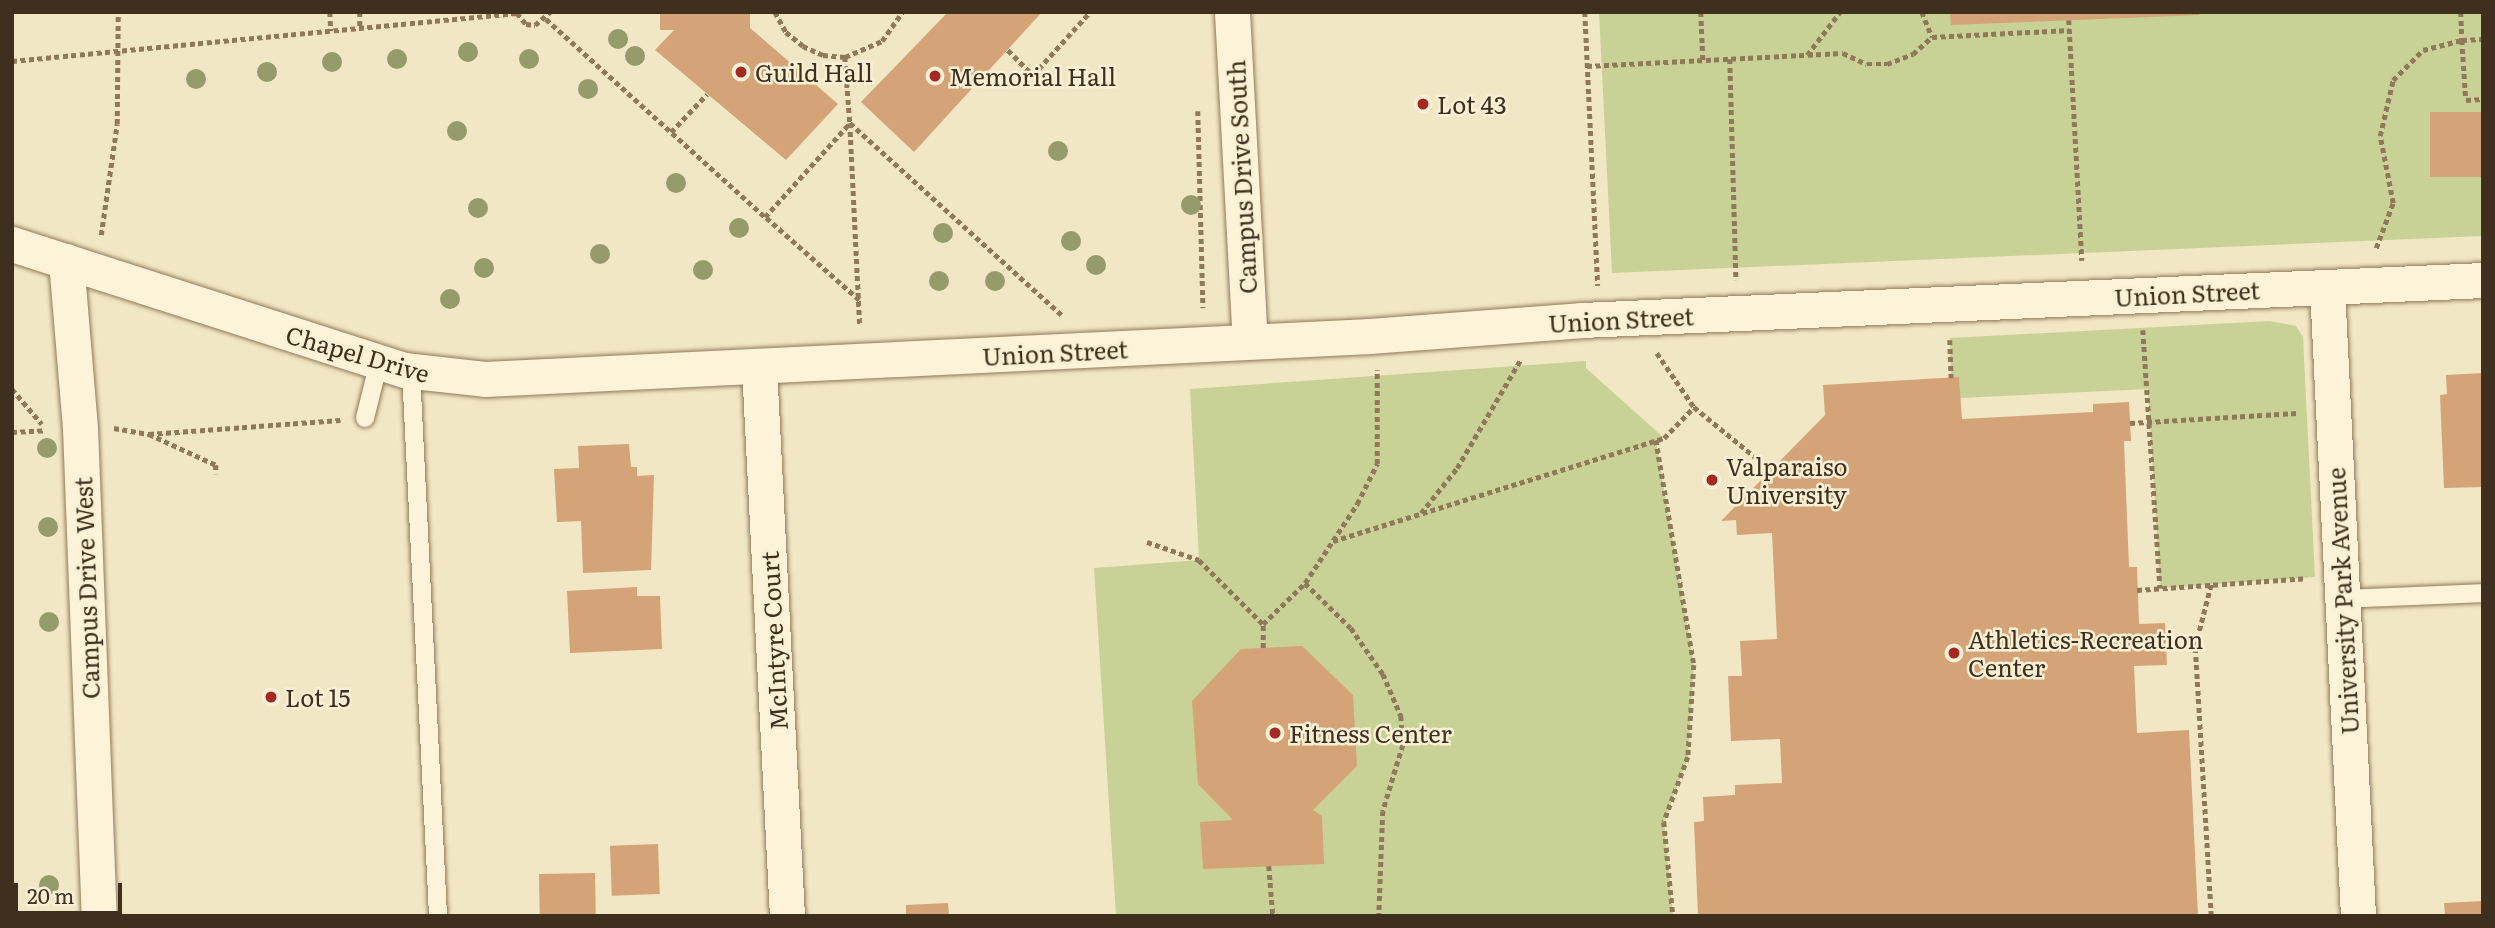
<!DOCTYPE html>
<style>
body{margin:0}
#map{position:relative;width:2495px;height:928px;overflow:hidden;background:#f2e7c5;font-family:Literata,serif}
div>[style]{position:absolute}
.green>*{inset:0;background:#c8d297}
.building>*{inset:0;background:#d4a377;transform-origin:0 0}
.path>*{height:4.5px;margin-top:-2.25px;transform-origin:0;background:repeating-linear-gradient(90deg,#8f7959 0 5px,transparent 0 8.5px)}
.roads{filter:drop-shadow(0 0 2px #8f7959) drop-shadow(0 0 2px #8f7959)}
.service>*{height:18px;margin:-9px;padding:0 9px;transform-origin:9px;border-radius:9px;background:#fcf3d9}
.minor>*{height:35px;margin:-17.5px;padding:0 17.5px;transform-origin:17.5px;border-radius:17.5px;background:#fcf3d9}
.trees>*{width:20px;height:20px;margin:-10px;border-radius:50%;background:#969b6c}
.dots>*{width:19px;height:19px;translate:-50% -50%;box-sizing:border-box;border:4px solid #f9f0d5;border-radius:50%}
span{translate:-50% -50%;white-space:nowrap;text-align:center;line-height:1.15;-webkit-text-stroke:5px #f9f0d5;paint-order:stroke}
.poi-label{font-size:24px;color:#3e2f1e}
.left{translate:0 -50%;text-align:left}
.street-label{font-size:24px;color:#3e2f1e}
.frame{position:absolute;inset:0;border:14px solid #3e2f1e;pointer-events:none}
.scale{position:absolute;left:14px;top:883px;width:108px;height:32px;box-sizing:border-box;border:4px solid #3e2f1e;border-top:0;padding-left:9px;font-size:21px;line-height:24px;white-space:nowrap;color:#3e2f1e;-webkit-text-stroke:5px #f9f0d5;paint-order:stroke}
</style>
<div id="map">
<div class="green">
<div style="clip-path:polygon(1599px 12px,2483px 12px,2483px 236px,1612px 273px)"></div>
<div style="clip-path:polygon(2270px 321px,2296px 326px,2303px 337px,2315px 577px,2160px 588px,2148px 389px,1960px 398px,1959px 377px,1951px 378px,1950px 338px)"></div>
<div style="clip-path:polygon(1586px 361px,1586px 368px,1664px 438px,1656px 441px,1694px 665px,1688px 757px,1664px 822px,1673px 916px,1116px 916px,1094px 568px,1199px 560px,1190px 389px)"></div>
</div>
<div class="building">
<div style="clip-path:polygon(660px 12px,750px 12px,750px 28px,838px 104px,786px 160px,655px 50px,674px 30px,660px 30px)"></div>
<div style="clip-path:polygon(948px 12px,1042px 12px,914px 152px,861px 102px)"></div>
<div style="clip-path:polygon(1950px 12px,2199px 12px,2199px 15px,1951px 25px)"></div>
<div style="left:2483px;top:112px;width:65px;height:53px;rotate:90deg"></div>
<div style="clip-path:polygon(2483px 373px,2483px 487px,2444px 488px,2440px 395px,2447px 394px,2446px 375px)"></div>
<div style="clip-path:polygon(1959px 377px,1962px 419px,2093px 412px,2093px 404px,2129px 402px,2131px 441px,2124px 441px,2129px 567px,2137px 567px,2139px 624px,2165px 623px,2167px 665px,2134px 666px,2137px 733px,2189px 730px,2198px 916px,1698px 916px,1694px 822px,1704px 821px,1703px 797px,1735px 795px,1735px 785px,1782px 783px,1780px 739px,1731px 741px,1728px 676px,1742px 676px,1740px 641px,1777px 639px,1772px 533px,1737px 535px,1736px 520px,1721px 521px,1825px 415px,1823px 385px)"></div>
<div style="clip-path:polygon(629px 444px,631px 467px,637px 467px,637px 476px,654px 475px,651px 570px,583px 573px,581px 521px,557px 522px,554px 469px,579px 468px,578px 446px)"></div>
<div style="clip-path:polygon(637px 587px,637px 596px,660px 596px,662px 649px,570px 653px,567px 591px)"></div>
<div style="clip-path:polygon(1302px 646px,1353px 695px,1357px 766px,1313px 810px,1322px 816px,1324px 864px,1203px 869px,1200px 822px,1233px 820px,1198px 784px,1192px 701px,1241px 649px)"></div>
<div style="left:658px;top:844px;width:50px;height:48px;rotate:88deg"></div>
<div style="left:595px;top:873px;width:41px;height:56px;rotate:89deg"></div>
<div style="clip-path:polygon(2483px 901px,2483px 916px,2445px 916px,2444px 903px)"></div>
<div style="clip-path:polygon(948px 903px,949px 916px,906px 916px,906px 905px)"></div>
</div>
<div class="path">
<div style="left:330px;top:12px;width:19px;rotate:87deg"></div>
<div style="left:360px;top:12px;width:16px;rotate:90deg"></div>
<div style="left:775px;top:12px;width:23px;rotate:61deg"></div>
<div style="left:786px;top:32px;width:22px;rotate:39deg"></div>
<div style="left:803px;top:46px;width:22px;rotate:24deg"></div>
<div style="left:823px;top:55px;width:22px;rotate:5deg"></div>
<div style="left:845px;top:57px;width:40px;rotate:-23.4deg"></div>
<div style="left:882px;top:41px;width:35px;rotate:-55deg"></div>
<div style="left:1585px;top:12px;width:274px;rotate:87.3deg"></div>
<div style="left:1701px;top:12px;width:48px;rotate:87.6deg"></div>
<div style="left:1922px;top:12px;width:27px;rotate:68deg"></div>
<div style="left:2461px;top:12px;width:28px;rotate:88deg"></div>
<div style="left:2462px;top:40px;width:21px;rotate:-3deg"></div>
<div style="left:517px;top:13px;width:14px;rotate:51deg"></div>
<div style="left:526px;top:24px;width:9px;rotate:6deg"></div>
<div style="left:535px;top:25px;width:20px;rotate:-41deg"></div>
<div style="left:546px;top:19px;width:295px;rotate:42.1deg"></div>
<div style="left:2069px;top:20px;width:241px;rotate:86.9deg"></div>
<div style="left:1008px;top:50px;width:35px;rotate:45deg"></div>
<div style="left:1033px;top:75px;width:85px;rotate:-47.9deg"></div>
<div style="left:1807px;top:55px;width:54px;rotate:-52.5deg"></div>
<div style="left:845px;top:57px;width:66px;rotate:85.7deg"></div>
<div style="left:850px;top:123px;width:287px;rotate:42.2deg"></div>
<div style="left:1730px;top:59px;width:221px;rotate:88.4deg"></div>
<div style="left:12px;top:61px;width:507px;rotate:-5.43deg"></div>
<div style="left:1587px;top:66px;width:256px;rotate:-2.9deg"></div>
<div style="left:1843px;top:53px;width:26px;rotate:25deg"></div>
<div style="left:1867px;top:64px;width:20px"></div>
<div style="left:1887px;top:64px;width:28px;rotate:-21deg"></div>
<div style="left:1913px;top:54px;width:25px;rotate:-42deg"></div>
<div style="left:1932px;top:37px;width:137px;rotate:-2.9deg"></div>
<div style="left:1198px;top:111px;width:197px;rotate:88.5deg"></div>
<div style="left:671px;top:132px;width:52px;rotate:-46.5deg"></div>
<div style="left:101px;top:235px;width:112px;rotate:-81.8deg"></div>
<div style="left:117px;top:124px;width:112px;rotate:-89.5deg"></div>
<div style="left:2376px;top:248px;width:48px;rotate:-69.3deg"></div>
<div style="left:2393px;top:203px;width:68px;rotate:-101deg"></div>
<div style="left:2380px;top:136px;width:57px;rotate:-76.9deg"></div>
<div style="left:2393px;top:80px;width:42px;rotate:-45deg"></div>
<div style="left:2423px;top:50px;width:40px;rotate:-14.4deg"></div>
<div style="left:2462px;top:40px;width:60px;rotate:86.2deg"></div>
<div style="left:2466px;top:100px;width:17px;rotate:-3deg"></div>
<div style="left:859px;top:300px;width:125px;rotate:-138.6deg"></div>
<div style="left:765px;top:217px;width:127px;rotate:-47.9deg"></div>
<div style="left:850px;top:123px;width:202px;rotate:87.2deg"></div>
<div style="left:2143px;top:330px;width:259px;rotate:86.2deg"></div>
<div style="left:1950px;top:340px;width:38px;rotate:88deg"></div>
<div style="left:1657px;top:353px;width:65px;rotate:55.6deg"></div>
<div style="left:1694px;top:407px;width:99px;rotate:39.3deg"></div>
<div style="left:12px;top:389px;width:46px;rotate:49.4deg"></div>
<div style="left:2130px;top:423px;width:167px;rotate:-3.4deg"></div>
<div style="left:114px;top:428px;width:36px;rotate:10deg"></div>
<div style="left:149px;top:434px;width:74px;rotate:24.8deg"></div>
<div style="left:216px;top:465px;width:9px;rotate:90deg"></div>
<div style="left:12px;top:432px;width:34px;rotate:-3deg"></div>
<div style="left:149px;top:434px;width:192px;rotate:-4.2deg"></div>
<div style="left:1656px;top:440px;width:228px;rotate:80.4deg"></div>
<div style="left:1694px;top:665px;width:92px;rotate:93.7deg"></div>
<div style="left:1688px;top:757px;width:69px;rotate:110.3deg"></div>
<div style="left:1664px;top:822px;width:94px;rotate:84.5deg"></div>
<div style="left:1421px;top:513px;width:58px;rotate:-51.3deg"></div>
<div style="left:1457px;top:468px;width:126px;rotate:-59.6deg"></div>
<div style="left:1333px;top:541px;width:347px;rotate:-17.3deg"></div>
<div style="left:1664px;top:438px;width:43px;rotate:-45.9deg"></div>
<div style="left:1147px;top:542px;width:55px;rotate:19.1deg"></div>
<div style="left:1199px;top:560px;width:91px;rotate:45deg"></div>
<div style="left:1305px;top:583px;width:95px;rotate:-56.6deg"></div>
<div style="left:1357px;top:504px;width:45px;rotate:-63.4deg"></div>
<div style="left:1377px;top:464px;width:94px;rotate:-90deg"></div>
<div style="left:2137px;top:590px;width:170px;rotate:-4deg"></div>
<div style="left:1263px;top:648px;width:24px;rotate:-90deg"></div>
<div style="left:1263px;top:624px;width:59px;rotate:-44.3deg"></div>
<div style="left:1305px;top:583px;width:64px;rotate:44.4deg"></div>
<div style="left:1351px;top:628px;width:56px;rotate:55.2deg"></div>
<div style="left:1383px;top:674px;width:46px;rotate:66.8deg"></div>
<div style="left:1401px;top:716px;width:29px;rotate:86deg"></div>
<div style="left:1403px;top:745px;width:69px;rotate:106.9deg"></div>
<div style="left:1383px;top:811px;width:105px;rotate:92.2deg"></div>
<div style="left:1269px;top:866px;width:50px;rotate:85.4deg"></div>
<div style="left:2211px;top:916px;width:269px;rotate:-93.4deg"></div>
<div style="left:2195px;top:647px;width:65px;rotate:-75.7deg"></div>
</div>
<div class="roads">
<div class="service">
<div style="left:411px;top:371px;width:546px;rotate:87.16deg"></div>
<div style="left:365px;top:418px;width:58px;rotate:-76deg"></div>
<div style="left:2342px;top:599px;width:141px;rotate:-2.4deg"></div>
</div>
<div class="minor">
<div style="left:1232px;top:12px;width:330px;rotate:86.9deg"></div>
<div style="left:12px;top:244px;width:412px;rotate:17.8deg"></div>
<div style="left:404px;top:370px;width:81px;rotate:6.3deg"></div>
<div style="left:485px;top:379px;width:886px;rotate:-2.78deg"></div>
<div style="left:1370px;top:336px;width:213px;rotate:-4.3deg"></div>
<div style="left:1582px;top:320px;width:902px;rotate:-2.54deg"></div>
<div style="left:66px;top:261px;width:168px;rotate:85.2deg"></div>
<div style="left:80px;top:428px;width:488px;rotate:87.8deg"></div>
<div style="left:2327px;top:287px;width:630px;rotate:87.18deg"></div>
<div style="left:759px;top:366px;width:551px;rotate:87.09deg"></div>
</div>
</div>
<div class="trees">
<div style="left:618px;top:39px"></div>
<div style="left:468px;top:52px"></div>
<div style="left:635px;top:56px"></div>
<div style="left:397px;top:59px"></div>
<div style="left:529px;top:59px"></div>
<div style="left:332px;top:62px"></div>
<div style="left:267px;top:72px"></div>
<div style="left:196px;top:79px"></div>
<div style="left:588px;top:89px"></div>
<div style="left:457px;top:131px"></div>
<div style="left:1058px;top:151px"></div>
<div style="left:676px;top:183px"></div>
<div style="left:1191px;top:205px"></div>
<div style="left:478px;top:208px"></div>
<div style="left:739px;top:228px"></div>
<div style="left:943px;top:233px"></div>
<div style="left:1071px;top:241px"></div>
<div style="left:600px;top:254px"></div>
<div style="left:1096px;top:265px"></div>
<div style="left:484px;top:268px"></div>
<div style="left:703px;top:270px"></div>
<div style="left:939px;top:281px"></div>
<div style="left:995px;top:281px"></div>
<div style="left:450px;top:299px"></div>
<div style="left:47px;top:448px"></div>
<div style="left:48px;top:527px"></div>
<div style="left:49px;top:622px"></div>
<div style="left:49px;top:885px"></div>
</div>
<div class="dots">
<div style="left:741px;top:72px;background:#a42923"></div>
<div style="left:935px;top:76px;background:#a42923"></div>
<div style="left:1423px;top:104px;background:#a42923"></div>
<div style="left:1712px;top:480px;background:#a42923"></div>
<div style="left:1954px;top:653px;background:#a42923"></div>
<div style="left:271px;top:697px;background:#a42923"></div>
<div style="left:1275px;top:733px;background:#a42923"></div>
</div>
<div class="poi-label">
<span class="left" style="left:755px;top:72px">Guild Hall</span>
<span class="left" style="left:949px;top:76px">Memorial Hall</span>
<span class="left" style="left:1437px;top:104px">Lot 43</span>
<span class="left" style="left:1726px;top:480px">Valparaiso<br>University</span>
<span class="left" style="left:1968px;top:653px">Athletics-Recreation<br>Center</span>
<span class="left" style="left:285px;top:697px">Lot 15</span>
<span class="left" style="left:1289px;top:733px">Fitness Center</span>
</div>
<div class="street-label">
<span style="left:1241px;top:177px;rotate:-93deg">Campus Drive South</span>
<span style="left:2187px;top:293px;rotate:-3deg">Union Street</span>
<span style="left:1621px;top:319px;rotate:-3deg">Union Street</span>
<span style="left:1055px;top:352px;rotate:-3deg">Union Street</span>
<span style="left:358px;top:353px;rotate:16deg">Chapel Drive</span>
<span style="left:86px;top:588px;rotate:-92deg">Campus Drive West</span>
<span style="left:2342px;top:601px;rotate:-93deg">University Park Avenue</span>
<span style="left:773px;top:641px;rotate:-93deg">McIntyre Court</span>
</div>
<div class="frame"></div>
<div class="scale">20 m</div>
</div>
